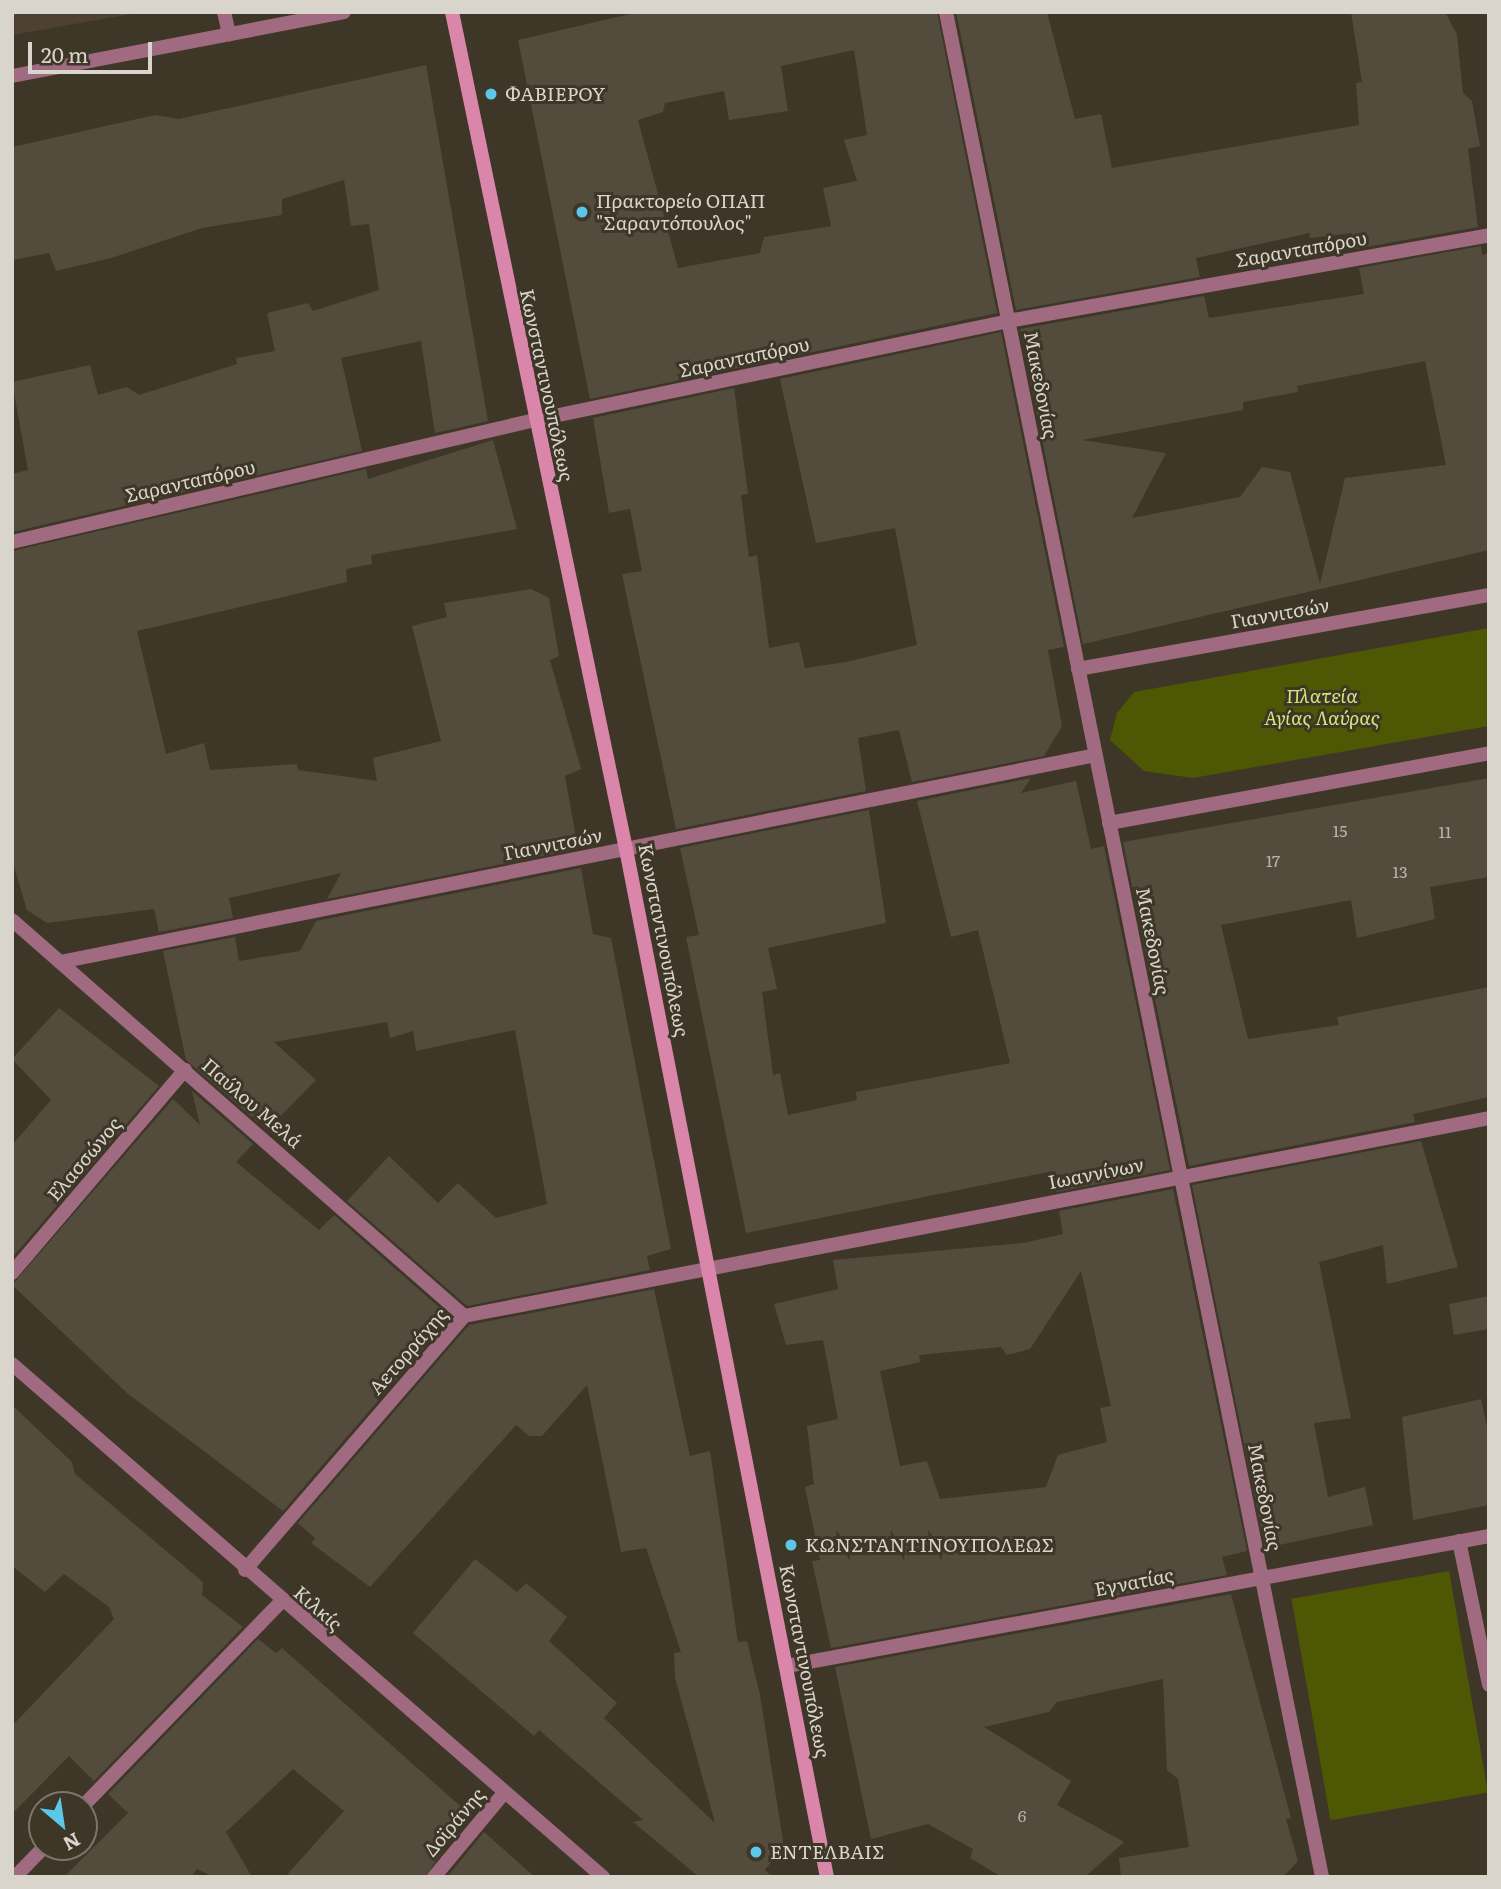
<!DOCTYPE html>
<meta charset="utf-8">
<style>
body{margin:0}
#map{position:relative;width:1501px;height:1889px;overflow:hidden;background:#3e3728;font-family:Literata,serif}
div>[style]{position:absolute}
.education>*{inset:0;background:#4e4032}
.green>*{inset:0;background:#4d5704;transform-origin:0 0}
.building>*{inset:0;background:#534c3c}
.pedestrian>*{height:14px;margin:-7px;padding:0 7px;transform-origin:7px;border-radius:7px;background:#a06b81}
.minor>*{height:14px;margin:-7px;padding:0 7px;transform-origin:7px;border-radius:7px;background:#a06b81}
.tertiary>*{height:14px;margin:-7px;padding:0 7px;transform-origin:7px;border-radius:7px;background:#a06b81}
.secondary>*{height:14px;margin:-7px;padding:0 7px;transform-origin:7px;border-radius:7px;background:#da86aa}
.dots>*{width:19px;height:19px;translate:-50% -50%;box-sizing:border-box;border:4px solid #3e3728;border-radius:50%}
span{translate:-50% -50%;white-space:nowrap;text-align:center;line-height:1.15;-webkit-text-stroke:6px #3e3728;paint-order:stroke}
.number-label{font-size:16px;color:#b8b3a8}
.number-label span{-webkit-text-stroke-width:0}
.poi-label{font-size:19px;color:#d9d5cc}
.left{translate:0 -50%;text-align:left}
.street-label{font-size:19px;color:#d9d5cc}
.park-label{font-size:19px;color:#d4e67b;font-style:italic}
.frame{position:absolute;inset:0;border:14px solid #d9d5cc;pointer-events:none}
.north{position:absolute;left:28px;top:1791px;width:70px;height:70px;box-sizing:border-box;background:#3e3728;border:2px solid #7c766a;border-radius:50%;rotate:151deg;font-size:19px;font-weight:700;line-height:28px;text-align:center;color:#d9d5cc}
.north::after{content:'';display:block;margin:auto;width:24px;height:32px;background:#5cc7e8;clip-path:polygon(50% 0,100% 100%,50% 72%,0 100%)}
.scale{position:absolute;left:28px;top:42px;width:124px;height:32px;box-sizing:border-box;border:4px solid #d9d5cc;border-top:0;padding-left:9px;font-size:21px;line-height:24px;white-space:nowrap;color:#d9d5cc;-webkit-text-stroke:5px #3e3728;paint-order:stroke}
</style>
<div id="map">
<div class="education">
<div style="clip-path:polygon(12px 12px,143px 12px,12px 35px)"></div>
</div>
<div class="green">
<div style="clip-path:polygon(1489px 628px,1489px 726px,1193px 778px,1144px 771px,1110px 740px,1117px 713px,1134px 692px)"></div>
<div style="left:1449px;top:1571px;width:225px;height:160px;rotate:80deg"></div>
</div>
<div class="building">
<div style="clip-path:polygon(evenodd,639px 12px,937px 12px,997px 313px,590px 399px,518px 40px,639px 12px,854px 50px,867px 135px,844px 140px,857px 181px,823px 188px,831px 226px,764px 237px,760px 253px,678px 268px,638px 120px,663px 112px,665px 103px,724px 91px,729px 120px,788px 111px,781px 66px,854px 50px)"></div>
<div style="clip-path:polygon(956px 12px,1047px 12px,1075px 119px,1101px 114px,1112px 168px,1359px 125px,1356px 83px,1362px 82px,1351px 12px,1445px 12px,1457px 35px,1463px 93px,1472px 101px,1480px 146px,1468px 149px,1478px 227px,1355px 249px,1352px 233px,1310px 238px,1309px 233px,1196px 258px,1200px 277px,1016px 310px)"></div>
<div style="clip-path:polygon(426px 65px,488px 421px,435px 433px,421px 341px,341px 358px,362px 451px,12px 532px,12px 474px,28px 470px,12px 382px,90px 365px,98px 395px,127px 387px,139px 395px,237px 364px,236px 358px,275px 351px,267px 313px,308px 303px,313px 311px,379px 290px,369px 224px,351px 226px,344px 180px,282px 199px,282px 215px,202px 228px,111px 258px,56px 271px,49px 253px,12px 260px,12px 147px,155px 115px,179px 119px)"></div>
<div style="clip-path:polygon(evenodd,1481px 246px,1482px 255px,1489px 253px,1489px 550px,1083px 644px,1020px 329px,1204px 296px,1209px 318px,1364px 294px,1359px 268px,1481px 246px,1425px 361px,1446px 465px,1345px 478px,1320px 584px,1290px 472px,1262px 467px,1240px 497px,1132px 518px,1166px 453px,1082px 440px,1243px 410px,1243px 402px,1298px 392px,1297px 386px,1425px 361px)"></div>
<div style="clip-path:polygon(1001px 332px,1064px 647px,1048px 650px,1062px 726px,1044px 756px,912px 782px,899px 730px,858px 738px,866px 791px,676px 829px,622px 574px,642px 571px,630px 509px,609px 513px,593px 418px,734px 388px,748px 494px,741px 495px,749px 557px,757px 555px,769px 648px,799px 642px,805px 668px,846px 662px,917px 645px,895px 528px,816px 543px,780px 379px)"></div>
<div style="clip-path:polygon(493px 440px,517px 529px,371px 555px,372px 564px,346px 569px,347px 582px,137px 631px,166px 754px,204px 743px,210px 770px,297px 764px,298px 770px,377px 781px,373px 758px,441px 741px,412px 626px,447px 617px,444px 603px,531px 589px,549px 598px,559px 656px,550px 660px,581px 769px,565px 776px,578px 849px,327px 899px,341px 873px,229px 898px,233px 918px,159px 932px,154px 909px,47px 923px,27px 910px,12px 860px,12px 551px,366px 469px,368px 479px)"></div>
<div style="clip-path:polygon(1031px 778px,1021px 793px,1076px 781px,1091px 849px,1104px 846px,1170px 1170px,1056px 1192px,1053px 1171px,746px 1233px,686px 937px,699px 935px,680px 848px,869px 810px,886px 923px,768px 948px,777px 989px,762px 992px,773px 1075px,780px 1073px,788px 1115px,857px 1100px,856px 1092px,1010px 1063px,978px 930px,951px 937px,917px 801px)"></div>
<div style="clip-path:polygon(1489px 778px,1489px 877px,1430px 887px,1435px 919px,1357px 938px,1351px 900px,1221px 925px,1248px 1039px,1339px 1025px,1337px 1017px,1489px 987px,1489px 1097px,1413px 1114px,1415px 1122px,1189px 1166px,1123px 842px)"></div>
<div style="clip-path:polygon(581px 868px,593px 934px,611px 938px,671px 1249px,647px 1256px,650px 1270px,467px 1306px,347px 1201px,389px 1156px,438px 1203px,458px 1183px,496px 1218px,547px 1204px,515px 1030px,416px 1051px,413px 1031px,390px 1038px,387px 1022px,274px 1042px,316px 1080px,267px 1130px,186px 1060px,163px 951px,235px 937px,239px 961px,300px 951px,316px 921px)"></div>
<div style="clip-path:polygon(59px 1008px,159px 1086px,12px 1258px,12px 1145px,51px 1100px,12px 1059px)"></div>
<div style="clip-path:polygon(192px 1091px,253px 1144px,236px 1162px,319px 1230px,334px 1215px,450px 1317px,283px 1511px,127px 1393px,12px 1285px,173px 1099px,200px 1125px)"></div>
<div style="clip-path:polygon(1421px 1141px,1458px 1267px,1387px 1284px,1383px 1245px,1319px 1262px,1351px 1418px,1314px 1423px,1328px 1497px,1365px 1487px,1373px 1525px,1265px 1548px,1192px 1185px)"></div>
<div style="clip-path:polygon(evenodd,1173px 1189px,1247px 1551px,1222px 1557px,1227px 1575px,831px 1648px,812px 1561px,820px 1560px,805px 1487px,814px 1484px,807px 1426px,838px 1419px,823px 1340px,786px 1345px,774px 1304px,838px 1289px,833px 1260px,1023px 1243px,1063px 1234px,1059px 1211px,1173px 1189px,1081px 1271px,1111px 1406px,1100px 1408px,1107px 1442px,1058px 1455px,1046px 1487px,940px 1499px,927px 1461px,900px 1466px,880px 1371px,920px 1362px,919px 1355px,1001px 1347px,1007px 1355px,1030px 1349px,1081px 1271px)"></div>
<div style="clip-path:polygon(654px 1289px,690px 1456px,710px 1451px,738px 1642px,747px 1641px,760px 1695px,786px 1860px,771px 1862px,765px 1870px,772px 1877px,699px 1877px,633px 1822px,643px 1820px,578px 1764px,539px 1730px,534px 1736px,413px 1633px,475px 1559px,517px 1592px,526px 1583px,567px 1617px,549px 1641px,617px 1703px,604px 1718px,715px 1823px,675px 1678px,674px 1653px,681px 1652px,646px 1548px,621px 1552px,587px 1385px,542px 1436px,529px 1436px,516px 1425px,370px 1587px,311px 1543px,315px 1538px,298px 1523px,469px 1325px)"></div>
<div style="clip-path:polygon(1489px 1296px,1489px 1329px,1454px 1335px,1449px 1304px)"></div>
<div style="clip-path:polygon(1481px 1399px,1489px 1436px,1489px 1505px,1413px 1520px,1402px 1417px)"></div>
<div style="clip-path:polygon(12px 1405px,72px 1462px,75px 1474px,203px 1582px,202px 1595px,243px 1627px,94px 1781px,69px 1756px,12px 1814px,12px 1726px,114px 1619px,109px 1607px,64px 1574px,45px 1592px,12px 1566px)"></div>
<div style="clip-path:polygon(1231px 1594px,1291px 1818px,1286px 1819px,1298px 1861px,1283px 1877px,1121px 1877px,1119px 1858px,1189px 1847px,1178px 1779px,1167px 1770px,1163px 1679px,1057px 1702px,1049px 1712px,984px 1727px,1071px 1781px,1057px 1805px,1124px 1842px,1085px 1877px,1002px 1877px,970px 1858px,973px 1849px,928px 1824px,871px 1839px,835px 1667px)"></div>
<div style="clip-path:polygon(258px 1639px,276px 1653px,282px 1648px,468px 1813px,425px 1877px,285px 1877px,344px 1811px,293px 1769px,226px 1832px,252px 1877px,214px 1877px,197px 1869px,191px 1877px,64px 1877px,128px 1813px,108px 1794px)"></div>
<div style="clip-path:polygon(484px 1832px,535px 1877px,447px 1877px)"></div>
</div>
<div class="pedestrian">
<div style="left:1459px;top:1541px;width:147px;rotate:78.2deg"></div>
</div>
<div class="minor">
<div style="left:224px;top:12px;width:23px;rotate:77deg"></div>
<div style="left:946px;top:12px;width:1903px;rotate:78.6deg"></div>
<div style="left:12px;top:542px;width:537px;rotate:-13.13deg"></div>
<div style="left:535px;top:420px;width:483px;rotate:-11.8deg"></div>
<div style="left:1008px;top:321px;width:489px;rotate:-10.1deg"></div>
<div style="left:1078px;top:669px;width:418px;rotate:-10.2deg"></div>
<div style="left:1109px;top:823px;width:386px;rotate:-10.4deg"></div>
<div style="left:12px;top:920px;width:601px;rotate:41.22deg"></div>
<div style="left:60px;top:962px;width:1056px;rotate:-11.3deg"></div>
<div style="left:12px;top:1273px;width:267px;rotate:-49.6deg"></div>
<div style="left:245px;top:1570px;width:335px;rotate:-49.2deg"></div>
<div style="left:464px;top:1316px;width:1044px;rotate:-10.93deg"></div>
<div style="left:787px;top:1666px;width:714px;rotate:-10.49deg"></div>
<div style="left:84px;top:1805px;width:283px;rotate:-45.9deg"></div>
<div style="left:15px;top:1877px;width:42px;rotate:-46deg"></div>
<div style="left:434px;top:1877px;width:109px;rotate:-50.2deg"></div>
</div>
<div class="tertiary">
<div style="left:12px;top:76px;width:338px;rotate:-10.9deg"></div>
<div style="left:12px;top:1364px;width:783px;rotate:40.96deg"></div>
</div>
<div class="secondary">
<div style="left:452px;top:12px;width:855px;rotate:78.26deg"></div>
<div style="left:626px;top:849px;width:1047px;rotate:78.94deg"></div>
</div>
<div class="dots">
<div style="left:491px;top:94px;background:#5cc7e8"></div>
<div style="left:582px;top:212px;background:#5cc7e8"></div>
<div style="left:791px;top:1545px;background:#5cc7e8"></div>
<div style="left:756px;top:1852px;background:#5cc7e8"></div>
</div>
<div class="number-label">
<span style="left:1340px;top:830px">15</span>
<span style="left:1445px;top:831px">11</span>
<span style="left:1273px;top:860px">17</span>
<span style="left:1400px;top:871px">13</span>
<span style="left:1022px;top:1815px">6</span>
</div>
<div class="poi-label">
<span class="left" style="left:505px;top:94px">ΦΑΒΙΕΡΟΥ</span>
<span class="left" style="left:596px;top:212px">Πρακτορείο ΟΠΑΠ<br>"Σαραντόπουλος"</span>
<span class="left" style="left:805px;top:1545px">ΚΩΝΣΤΑΝΤΙΝΟΥΠΟΛΕΩΣ</span>
<span class="left" style="left:770px;top:1852px">ΕΝΤΕΛΒΑΙΣ</span>
</div>
<div class="street-label">
<span style="left:1301px;top:249px;rotate:-10deg">Σαρανταπόρου</span>
<span style="left:744px;top:357px;rotate:-12deg">Σαρανταπόρου</span>
<span style="left:547px;top:385px;rotate:78deg">Κωνσταντινουπόλεως</span>
<span style="left:1041px;top:385px;rotate:79deg">Μακεδονίας</span>
<span style="left:190px;top:481px;rotate:-13deg">Σαρανταπόρου</span>
<span style="left:1280px;top:613px;rotate:-10deg">Γιαννιτσών</span>
<span style="left:553px;top:844px;rotate:-11deg">Γιαννιτσών</span>
<span style="left:664px;top:940px;rotate:79deg">Κωνσταντινουπόλεως</span>
<span style="left:1153px;top:941px;rotate:79deg">Μακεδονίας</span>
<span style="left:252px;top:1103px;rotate:41deg">Παύλου Μελά</span>
<span style="left:84px;top:1159px;rotate:-50deg">Ελασσώνος</span>
<span style="left:1096px;top:1173px;rotate:-11deg">Ιωαννίνων</span>
<span style="left:408px;top:1351px;rotate:-49deg">Αετορράχης</span>
<span style="left:1265px;top:1497px;rotate:79deg">Μακεδονίας</span>
<span style="left:1134px;top:1582px;rotate:-11deg">Εγνατίας</span>
<span style="left:318px;top:1608px;rotate:41deg">Κιλκίς</span>
<span style="left:805px;top:1661px;rotate:79deg">Κωνσταντινουπόλεως</span>
<span style="left:454px;top:1822px;rotate:-50deg">Δοϊράνης</span>
</div>
<div class="park-label">
<span style="left:1322px;top:707px">Πλατεία<br>Αγίας Λαύρας</span>
</div>
<div class="frame"></div>
<div class="north">N</div>
<div class="scale">20 m</div>
</div>
